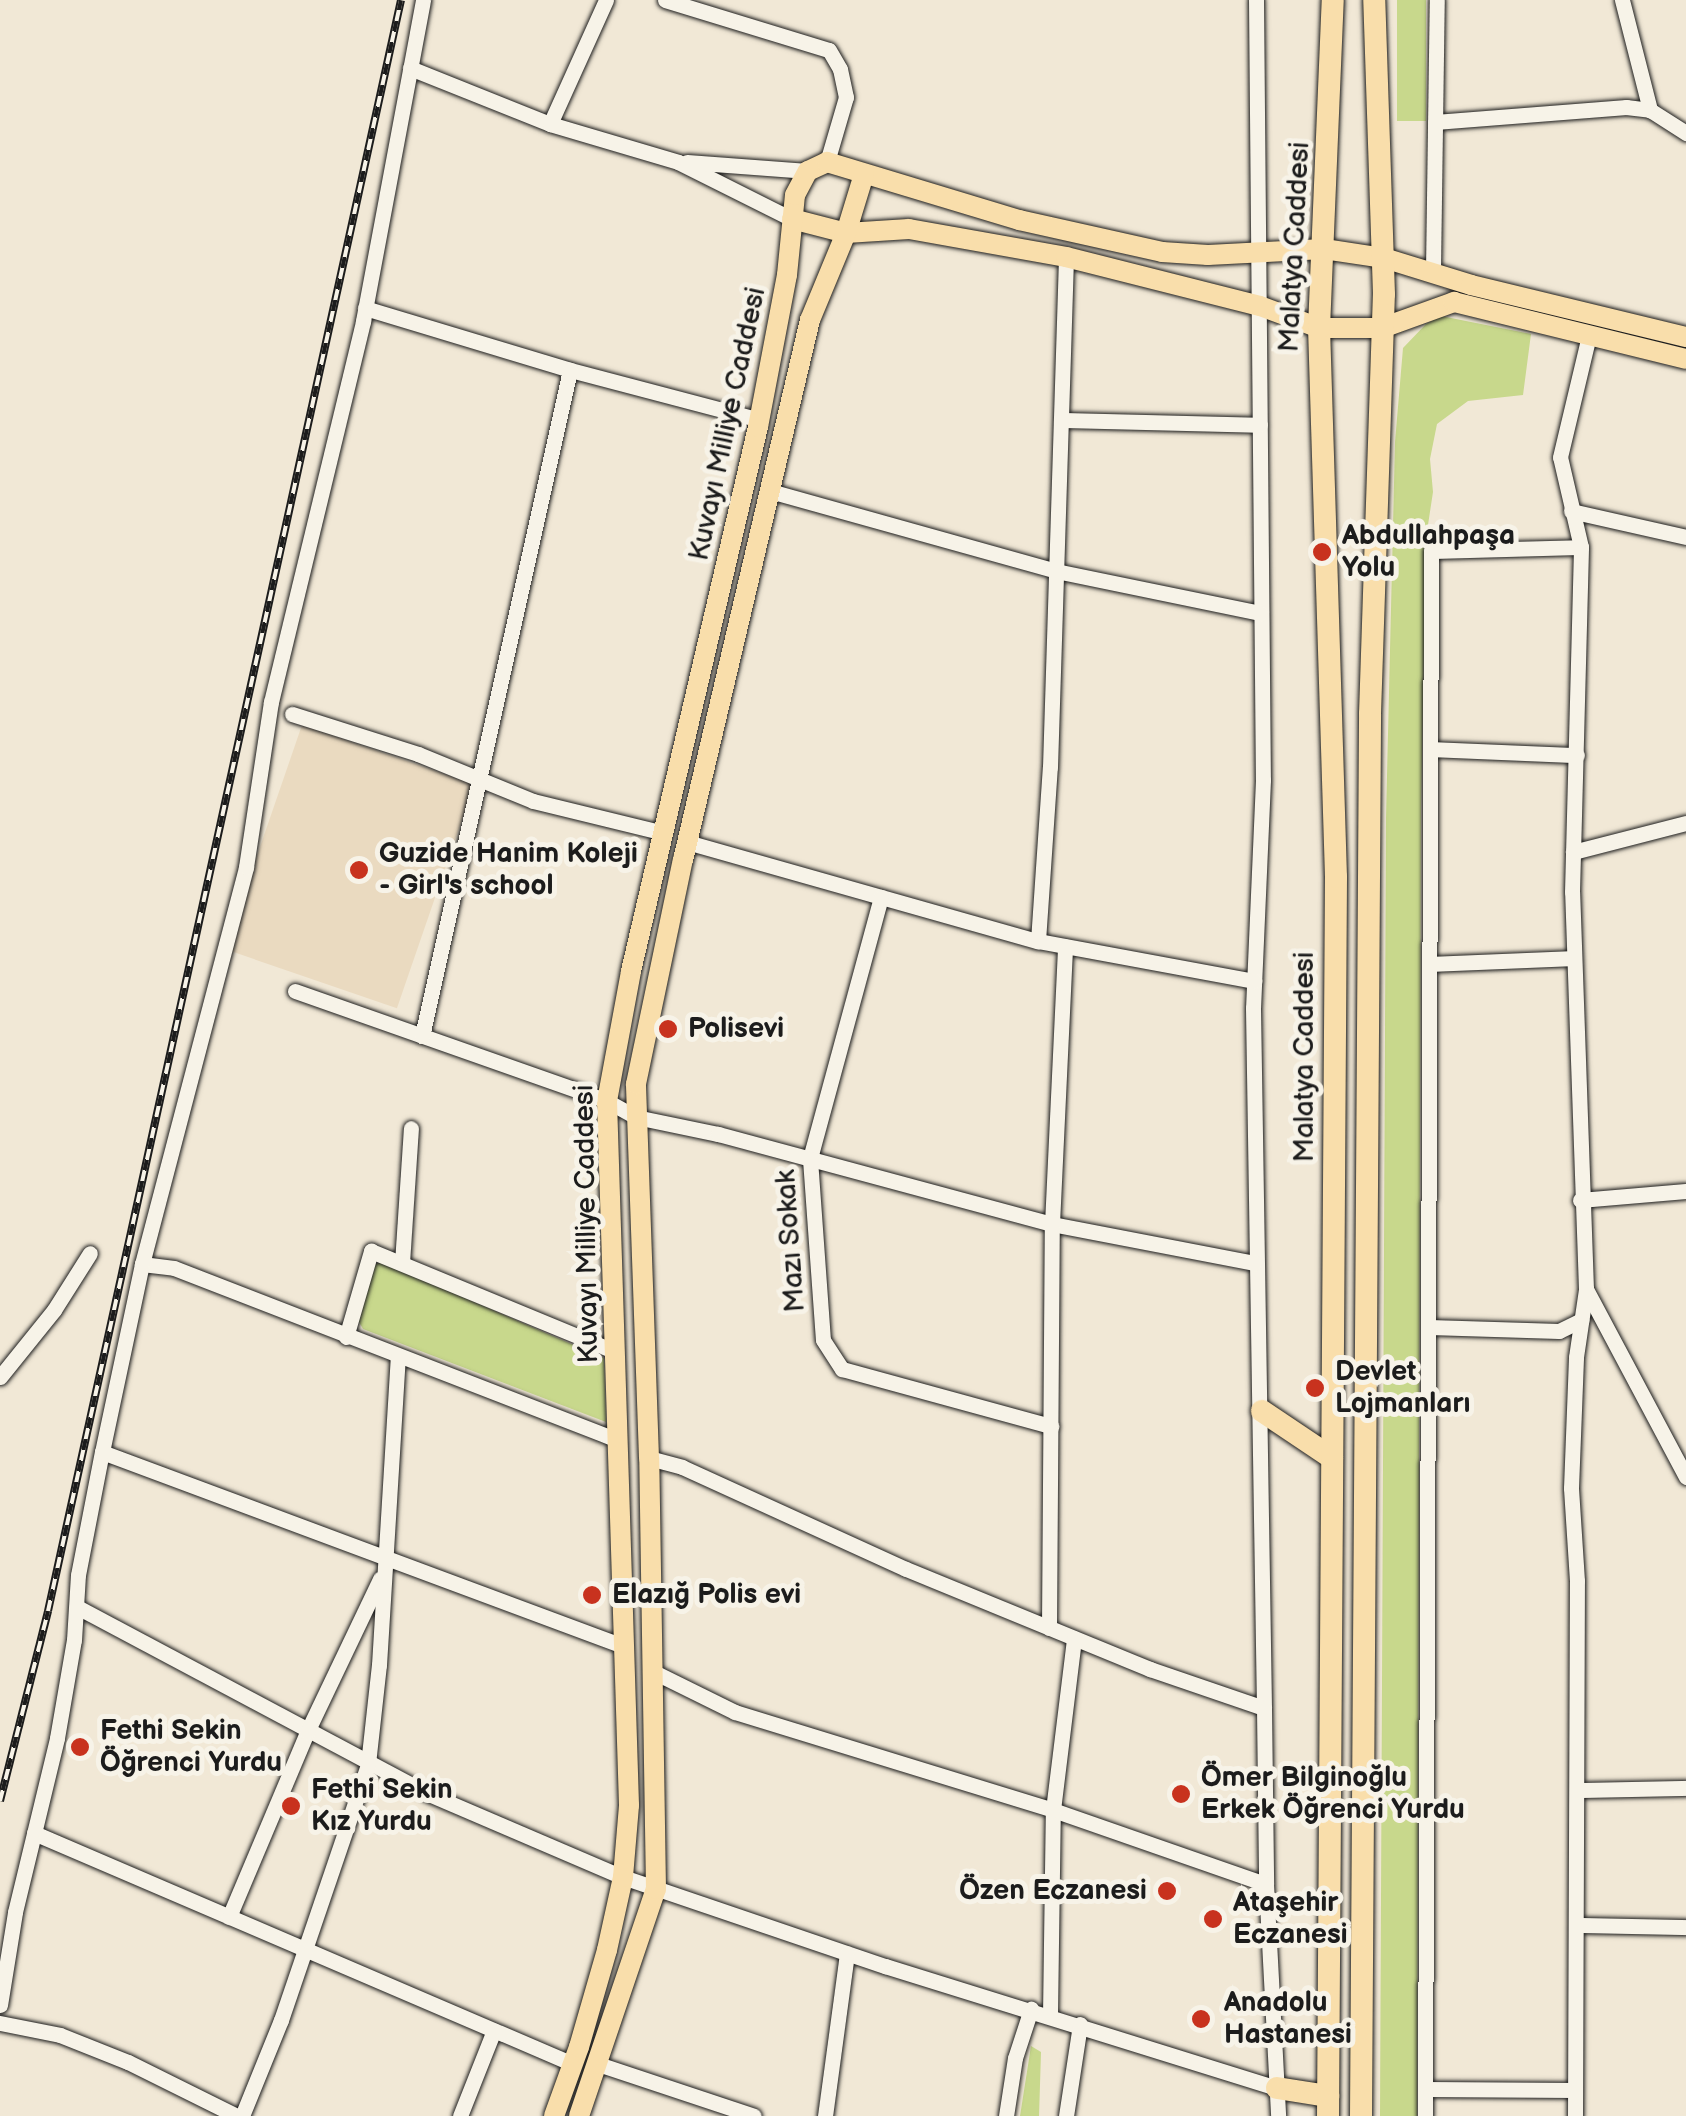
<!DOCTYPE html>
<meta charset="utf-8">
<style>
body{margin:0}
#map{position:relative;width:1686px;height:2116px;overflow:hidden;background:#f1e8d6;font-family:"Balsamiq Sans",sans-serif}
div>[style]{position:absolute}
.built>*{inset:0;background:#eadac0;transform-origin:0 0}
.green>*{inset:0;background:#c8d88c;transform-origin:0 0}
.roads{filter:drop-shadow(0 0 2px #1c1c1c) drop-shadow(0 0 2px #1c1c1c)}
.minor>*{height:15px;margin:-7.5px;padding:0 7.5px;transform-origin:7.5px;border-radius:7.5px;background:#f7f3e8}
.major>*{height:20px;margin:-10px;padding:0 10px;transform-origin:10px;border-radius:10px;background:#f9deab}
.highway>*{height:22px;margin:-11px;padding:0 11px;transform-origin:11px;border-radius:11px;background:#f9deab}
.rail>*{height:8px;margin-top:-4px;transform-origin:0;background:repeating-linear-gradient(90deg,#f7f3e8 0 11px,#1c1c1c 0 22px);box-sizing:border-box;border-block:2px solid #1c1c1c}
.dots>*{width:28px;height:28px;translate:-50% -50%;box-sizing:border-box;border:5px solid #f7f3e8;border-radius:50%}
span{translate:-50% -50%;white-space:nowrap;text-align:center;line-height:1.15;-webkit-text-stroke:10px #f7f3e8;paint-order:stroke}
.street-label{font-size:28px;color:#1c1c1c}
.poi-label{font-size:28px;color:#1c1c1c;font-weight:700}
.left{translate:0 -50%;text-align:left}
.right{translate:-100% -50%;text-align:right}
</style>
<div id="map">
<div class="built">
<div style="left:302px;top:725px;width:182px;height:237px;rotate:19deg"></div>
</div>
<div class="green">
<div style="left:1397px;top:0;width:29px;height:121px"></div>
<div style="clip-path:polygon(1441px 316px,1531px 334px,1523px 395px,1468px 401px,1437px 424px,1430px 459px,1433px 492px,1426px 538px,1421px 809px,1417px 2116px,1380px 2116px,1386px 818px,1395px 442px,1403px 348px,1426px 324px)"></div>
<div style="clip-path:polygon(381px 1262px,604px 1358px,606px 1422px,363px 1329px,359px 1322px,374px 1265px)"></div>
<div style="clip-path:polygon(1031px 2046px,1041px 2052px,1039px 2116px,1020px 2116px)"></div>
</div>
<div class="roads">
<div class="minor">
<div style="left:665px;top:0;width:171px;rotate:17deg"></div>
<div style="left:829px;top:50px;width:22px;rotate:60deg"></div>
<div style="left:840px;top:69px;width:29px;rotate:78deg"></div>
<div style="left:846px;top:97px;width:68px;rotate:106.3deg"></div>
<div style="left:1256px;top:0;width:780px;rotate:89.49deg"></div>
<div style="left:1263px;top:780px;width:228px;rotate:92.5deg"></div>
<div style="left:1253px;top:1008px;width:700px;rotate:89.1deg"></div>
<div style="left:1622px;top:0;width:114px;rotate:75.7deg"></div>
<div style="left:1650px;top:110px;width:43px;rotate:32.6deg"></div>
<div style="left:410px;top:68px;width:151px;rotate:21.8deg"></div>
<div style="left:550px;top:124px;width:134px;rotate:16.5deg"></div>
<div style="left:678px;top:162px;width:127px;rotate:26.6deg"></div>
<div style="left:1435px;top:122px;width:192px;rotate:-4.5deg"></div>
<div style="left:1626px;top:107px;width:24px;rotate:7deg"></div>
<div style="left:550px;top:124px;width:136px;rotate:-65.7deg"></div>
<div style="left:687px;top:162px;width:121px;rotate:4.3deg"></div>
<div style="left:1433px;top:270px;width:270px;rotate:-89.2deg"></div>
<div style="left:365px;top:308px;width:214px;rotate:16.8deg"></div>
<div style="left:570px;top:370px;width:196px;rotate:14.7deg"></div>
<div style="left:1061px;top:420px;width:199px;rotate:1.4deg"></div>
<div style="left:770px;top:491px;width:297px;rotate:15.6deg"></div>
<div style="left:1056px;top:571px;width:209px;rotate:11.6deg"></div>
<div style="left:1571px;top:511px;width:118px;rotate:12.7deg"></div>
<div style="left:292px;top:714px;width:132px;rotate:17.6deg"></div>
<div style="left:418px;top:754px;width:124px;rotate:22.2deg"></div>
<div style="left:533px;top:801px;width:135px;rotate:13.7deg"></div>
<div style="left:1431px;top:749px;width:146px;rotate:2.4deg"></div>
<div style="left:687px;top:842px;width:365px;rotate:15.8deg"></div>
<div style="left:1038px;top:941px;width:220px;rotate:10.5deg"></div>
<div style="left:1573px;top:852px;width:117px;rotate:-14.4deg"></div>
<div style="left:881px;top:897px;width:271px;rotate:105.2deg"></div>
<div style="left:810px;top:1159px;width:181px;rotate:85.9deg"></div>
<div style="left:823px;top:1340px;width:35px;rotate:57deg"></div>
<div style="left:842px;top:1369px;width:217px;rotate:15.3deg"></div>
<div style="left:1038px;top:941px;width:174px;rotate:-86.1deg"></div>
<div style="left:1050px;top:767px;width:510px;rotate:-88.2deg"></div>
<div style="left:1430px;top:964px;width:144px;rotate:-2.4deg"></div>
<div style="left:295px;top:991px;width:331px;rotate:19.4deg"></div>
<div style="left:607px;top:1101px;width:33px;rotate:29deg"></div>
<div style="left:636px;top:1117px;width:84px;rotate:11.7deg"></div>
<div style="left:718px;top:1134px;width:346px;rotate:15.1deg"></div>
<div style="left:1052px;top:1224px;width:206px;rotate:10.9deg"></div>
<div style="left:422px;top:1036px;width:682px;rotate:-77.47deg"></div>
<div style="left:1580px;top:1200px;width:106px;rotate:-4.9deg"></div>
<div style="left:402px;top:1263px;width:135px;rotate:-86.2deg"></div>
<div style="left:142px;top:1264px;width:32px;rotate:7deg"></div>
<div style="left:174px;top:1268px;width:477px;rotate:21.2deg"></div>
<div style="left:1586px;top:1289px;width:213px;rotate:62deg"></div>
<div style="left:1429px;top:1327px;width:130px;rotate:1.8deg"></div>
<div style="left:1559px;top:1331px;width:25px;rotate:-26deg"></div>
<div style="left:346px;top:1337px;width:90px;rotate:-73.8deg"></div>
<div style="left:371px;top:1251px;width:265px;rotate:22.4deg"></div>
<div style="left:0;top:1377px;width:86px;rotate:-51.1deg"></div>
<div style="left:54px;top:1310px;width:67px;rotate:-57.7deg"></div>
<div style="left:102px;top:1452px;width:556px;rotate:20.42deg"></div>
<div style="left:649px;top:1458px;width:34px;rotate:15deg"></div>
<div style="left:682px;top:1467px;width:246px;rotate:24.5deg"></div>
<div style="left:906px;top:1569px;width:264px;rotate:22.3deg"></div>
<div style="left:1150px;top:1669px;width:120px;rotate:18.9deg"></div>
<div style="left:1264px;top:1708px;width:176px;rotate:89.3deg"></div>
<div style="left:1266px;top:1884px;width:232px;rotate:87deg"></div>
<div style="left:77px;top:1607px;width:399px;rotate:28deg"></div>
<div style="left:429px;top:1794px;width:211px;rotate:23.2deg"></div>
<div style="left:623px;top:1877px;width:277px;rotate:18.8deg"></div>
<div style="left:885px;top:1966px;width:411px;rotate:17.3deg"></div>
<div style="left:1049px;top:1628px;width:404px;rotate:-89.6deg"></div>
<div style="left:1052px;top:1224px;width:278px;rotate:-87.3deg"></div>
<div style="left:654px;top:1672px;width:90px;rotate:26.3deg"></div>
<div style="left:735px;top:1712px;width:333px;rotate:17.1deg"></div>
<div style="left:1053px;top:1810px;width:225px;rotate:19.2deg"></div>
<div style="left:1577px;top:1790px;width:109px;rotate:-1.1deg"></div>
<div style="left:34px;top:1833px;width:586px;rotate:23.2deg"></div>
<div style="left:229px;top:1917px;width:201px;rotate:-67.1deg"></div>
<div style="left:307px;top:1732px;width:170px;rotate:-64.5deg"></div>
<div style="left:1577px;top:1925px;width:109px;rotate:1.1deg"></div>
<div style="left:0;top:2005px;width:94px;rotate:-80.8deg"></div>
<div style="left:15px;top:1912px;width:179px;rotate:-76.4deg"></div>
<div style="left:57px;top:1738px;width:99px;rotate:-80.2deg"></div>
<div style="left:74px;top:1640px;width:65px;rotate:-86.5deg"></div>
<div style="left:78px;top:1575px;width:125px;rotate:-79deg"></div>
<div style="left:102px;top:1452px;width:192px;rotate:-78deg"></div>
<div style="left:142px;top:1264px;width:410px;rotate:-75.3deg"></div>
<div style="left:246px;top:867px;width:167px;rotate:-81.4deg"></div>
<div style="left:271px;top:702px;width:392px;rotate:-76.4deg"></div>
<div style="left:363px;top:321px;width:327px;rotate:-79.4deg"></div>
<div style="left:1050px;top:2015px;width:205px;rotate:-89.2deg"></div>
<div style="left:1053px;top:1810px;width:173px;rotate:-83deg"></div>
<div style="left:0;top:2023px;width:61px;rotate:11.3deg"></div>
<div style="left:60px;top:2035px;width:73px;rotate:21.7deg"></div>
<div style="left:128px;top:2062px;width:122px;rotate:26.4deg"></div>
<div style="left:598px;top:2064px;width:164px;rotate:18.4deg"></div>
<div style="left:1425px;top:2089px;width:150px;rotate:0.4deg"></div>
<div style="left:242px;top:2116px;width:104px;rotate:-67.9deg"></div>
<div style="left:281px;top:2020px;width:270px;rotate:-71.2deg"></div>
<div style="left:368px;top:1764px;width:100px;rotate:-83.7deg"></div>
<div style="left:379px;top:1665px;width:309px;rotate:-86.5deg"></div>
<div style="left:460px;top:2116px;width:92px;rotate:-68.4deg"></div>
<div style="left:825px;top:2116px;width:164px;rotate:-82.3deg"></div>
<div style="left:1006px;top:2116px;width:59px;rotate:-81.2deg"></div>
<div style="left:1015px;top:2058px;width:52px;rotate:-71.9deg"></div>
<div style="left:1066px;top:2116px;width:93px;rotate:-81.3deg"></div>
<div style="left:1425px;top:2116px;width:1565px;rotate:-89.78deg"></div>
<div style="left:1431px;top:551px;width:150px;rotate:-1.5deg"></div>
<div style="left:1575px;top:2116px;width:535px;rotate:-89.79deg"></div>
<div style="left:1577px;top:1581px;width:93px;rotate:-93.7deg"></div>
<div style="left:1571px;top:1488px;width:131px;rotate:-87.8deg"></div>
<div style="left:1576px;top:1357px;width:69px;rotate:-81.6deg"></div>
<div style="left:1586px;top:1289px;width:397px;rotate:-92deg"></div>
<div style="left:1572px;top:892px;width:345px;rotate:-88.5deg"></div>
<div style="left:1581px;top:547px;width:92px;rotate:-103.1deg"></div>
<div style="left:1560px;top:457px;width:125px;rotate:-76.6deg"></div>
</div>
<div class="major">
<div style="left:792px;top:219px;width:56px;rotate:14.5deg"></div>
<div style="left:846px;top:233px;width:63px;rotate:-3.6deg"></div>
<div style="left:909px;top:229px;width:159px;rotate:10.1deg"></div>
<div style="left:1066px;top:257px;width:200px;rotate:14.2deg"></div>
<div style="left:1260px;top:306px;width:63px;rotate:20.4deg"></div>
<div style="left:1319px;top:328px;width:63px"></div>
<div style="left:1382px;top:328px;width:77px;rotate:-19.9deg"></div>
<div style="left:1454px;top:302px;width:239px;rotate:13.8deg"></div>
<div style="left:554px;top:2116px;width:73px;rotate:-70.1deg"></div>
<div style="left:579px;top:2047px;width:101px;rotate:-73.9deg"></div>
<div style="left:607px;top:1950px;width:75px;rotate:-77.6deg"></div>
<div style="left:623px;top:1877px;width:72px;rotate:-85.2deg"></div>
<div style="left:629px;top:1805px;width:704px;rotate:-91.79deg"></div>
<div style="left:607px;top:1101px;width:132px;rotate:-79.5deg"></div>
<div style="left:631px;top:971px;width:559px;rotate:-76.86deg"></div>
<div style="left:758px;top:427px;width:155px;rotate:-79.2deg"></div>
<div style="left:787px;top:275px;width:80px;rotate:-84.3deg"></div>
<div style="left:795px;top:195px;width:27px;rotate:-62deg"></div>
<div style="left:808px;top:171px;width:21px;rotate:-25deg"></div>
<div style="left:827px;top:162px;width:201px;rotate:16.8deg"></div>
<div style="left:1019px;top:220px;width:147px;rotate:12.6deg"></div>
<div style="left:1162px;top:252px;width:46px;rotate:3.7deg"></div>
<div style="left:1208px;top:255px;width:116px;rotate:-3deg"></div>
<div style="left:1324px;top:249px;width:61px;rotate:8.5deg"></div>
<div style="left:1384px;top:258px;width:91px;rotate:17.2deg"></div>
<div style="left:1471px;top:285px;width:221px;rotate:13.6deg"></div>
<div style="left:579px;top:2116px;width:240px;rotate:-71.3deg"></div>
<div style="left:656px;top:1889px;width:431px;rotate:-90.9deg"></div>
<div style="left:649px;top:1458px;width:374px;rotate:-92deg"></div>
<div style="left:636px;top:1084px;width:229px;rotate:-78.2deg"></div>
<div style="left:683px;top:860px;width:555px;rotate:-76.77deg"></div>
<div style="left:810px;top:320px;width:94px;rotate:-67.5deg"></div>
<div style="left:846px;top:233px;width:62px;rotate:-73deg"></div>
</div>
<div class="highway">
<div style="left:1262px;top:1411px;width:84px;rotate:33.9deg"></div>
<div style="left:1277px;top:2088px;width:52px;rotate:8.9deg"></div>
<div style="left:1328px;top:2116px;width:1239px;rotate:-89.63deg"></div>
<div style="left:1336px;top:877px;width:549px;rotate:-91.77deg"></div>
<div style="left:1319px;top:328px;width:328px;rotate:-87.6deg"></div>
<div style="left:1361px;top:2116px;width:1402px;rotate:-89.63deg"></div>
<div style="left:1370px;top:714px;width:420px;rotate:-88.1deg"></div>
<div style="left:1384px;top:294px;width:294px;rotate:-91.9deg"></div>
</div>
</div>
<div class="rail">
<div style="left:0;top:1801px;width:196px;rotate:-75.8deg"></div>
<div style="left:48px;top:1611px;width:1649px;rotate:-77.64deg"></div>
</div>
<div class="dots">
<div style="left:1322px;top:552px;background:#c8321e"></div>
<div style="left:359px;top:870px;background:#c8321e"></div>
<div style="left:668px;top:1029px;background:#c8321e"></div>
<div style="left:1315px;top:1388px;background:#c8321e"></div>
<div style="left:592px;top:1595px;background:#c8321e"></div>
<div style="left:80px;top:1747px;background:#c8321e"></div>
<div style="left:1181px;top:1794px;background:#c8321e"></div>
<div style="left:291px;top:1806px;background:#c8321e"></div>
<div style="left:1167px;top:1891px;background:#c8321e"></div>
<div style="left:1213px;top:1919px;background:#c8321e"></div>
<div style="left:1201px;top:2019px;background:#c8321e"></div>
</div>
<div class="street-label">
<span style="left:1295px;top:247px;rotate:-87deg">Malatya Caddesi</span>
<span style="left:728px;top:424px;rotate:-78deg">Kuvayı Milliye Caddesi</span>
<span style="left:1305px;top:1057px;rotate:-90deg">Malatya Caddesi</span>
<span style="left:587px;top:1224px;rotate:-91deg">Kuvayı Milliye Caddesi</span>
<span style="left:791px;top:1241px;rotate:-94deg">Mazı Sokak</span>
</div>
<div class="poi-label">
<span class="left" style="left:1342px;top:552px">Abdullahpaşa<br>Yolu</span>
<span class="left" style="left:379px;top:870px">Guzide Hanim Koleji<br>- Girl's school</span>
<span class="left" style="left:688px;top:1029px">Polisevi</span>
<span class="left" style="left:1335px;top:1388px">Devlet<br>Lojmanları</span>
<span class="left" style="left:612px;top:1595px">Elazığ Polis evi</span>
<span class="left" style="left:100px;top:1747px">Fethi Sekin<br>Öğrenci Yurdu</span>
<span class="left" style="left:1201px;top:1794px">Ömer Bilginoğlu<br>Erkek Öğrenci Yurdu</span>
<span class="left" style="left:311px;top:1806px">Fethi Sekin<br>Kız Yurdu</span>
<span class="right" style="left:1147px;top:1891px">Özen Eczanesi</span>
<span class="left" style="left:1233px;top:1919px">Ataşehir<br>Eczanesi</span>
<span class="left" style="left:1224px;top:2019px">Anadolu<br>Hastanesi</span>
</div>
</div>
